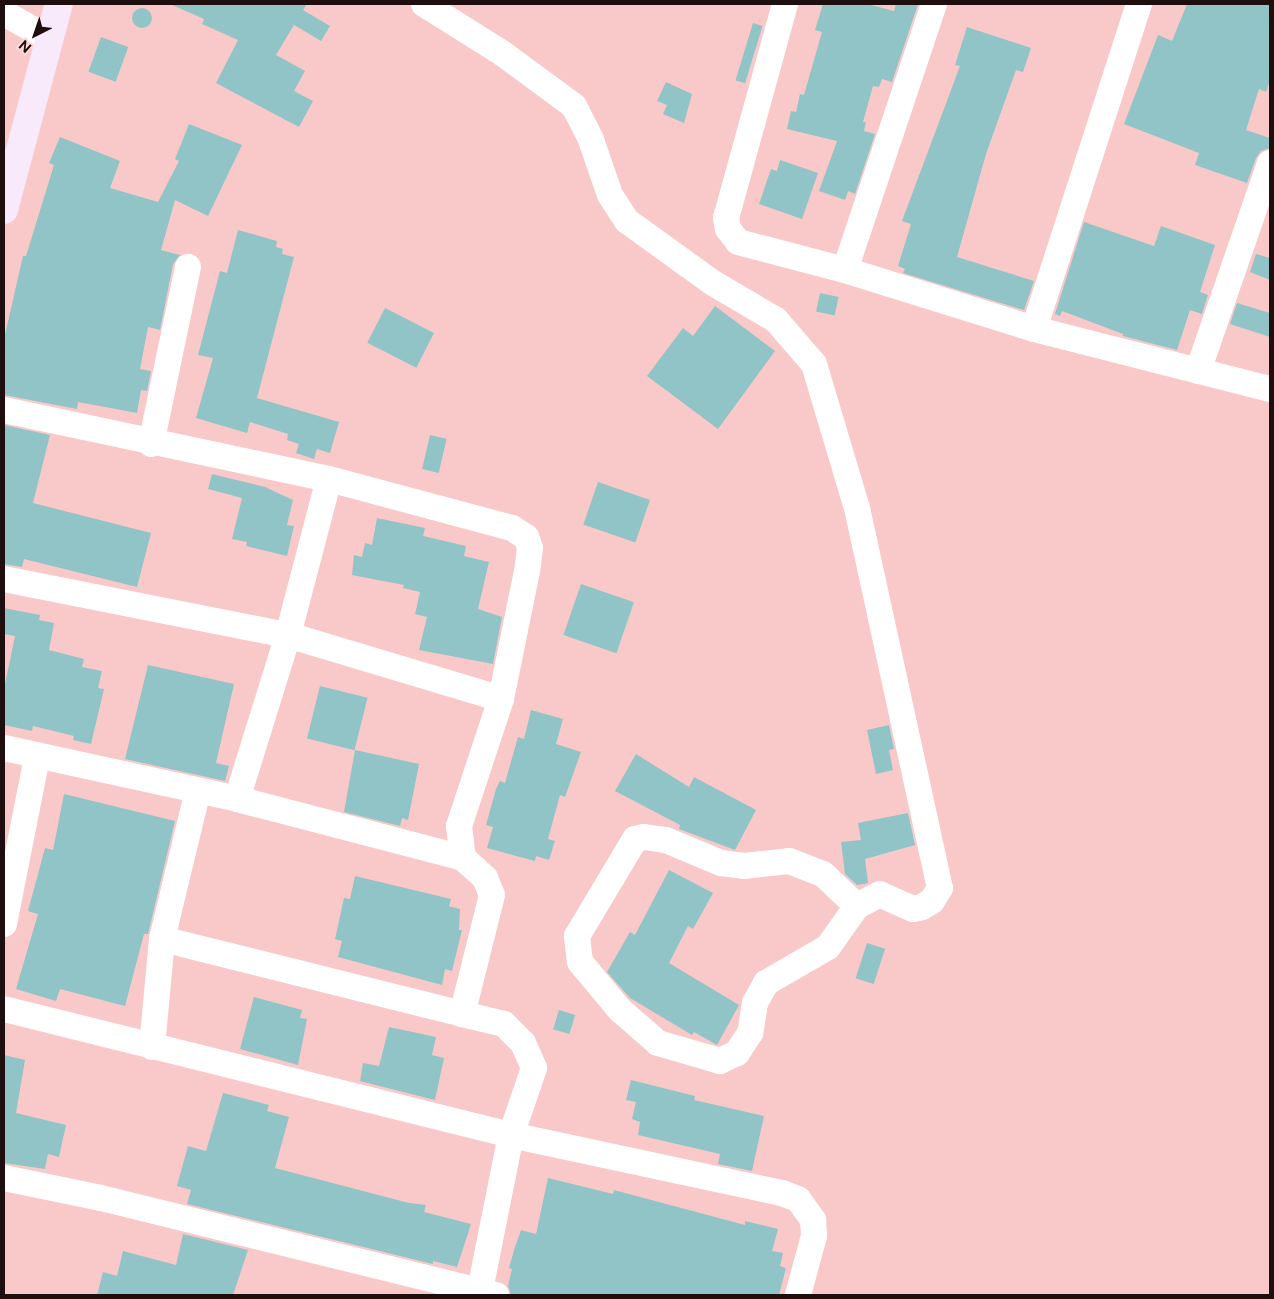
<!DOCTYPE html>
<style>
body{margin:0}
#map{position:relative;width:1274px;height:1299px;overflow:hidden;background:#f8c9c8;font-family:"Public Sans",sans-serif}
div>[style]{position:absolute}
.building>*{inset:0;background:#91c4c7;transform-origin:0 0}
.round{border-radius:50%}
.street>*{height:26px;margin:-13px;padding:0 13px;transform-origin:13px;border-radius:13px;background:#fff}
.secondary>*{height:28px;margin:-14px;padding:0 14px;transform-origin:14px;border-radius:14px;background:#f8e9fb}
span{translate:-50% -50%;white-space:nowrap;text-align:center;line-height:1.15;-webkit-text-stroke:4px #ffd9d8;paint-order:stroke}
.frame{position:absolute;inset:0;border:5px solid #1e0e0e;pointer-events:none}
.north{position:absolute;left:10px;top:10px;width:50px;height:50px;-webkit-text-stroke:4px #ffd9d8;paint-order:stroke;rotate:221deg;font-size:14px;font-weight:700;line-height:20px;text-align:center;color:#1e0e0e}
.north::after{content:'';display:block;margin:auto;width:18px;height:22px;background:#1e0e0e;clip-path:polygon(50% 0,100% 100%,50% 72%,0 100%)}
</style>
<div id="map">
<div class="building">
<div style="clip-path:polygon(170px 4px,307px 4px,303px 10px,330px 26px,321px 41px,294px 25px,276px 55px,305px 71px,294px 91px,313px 101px,299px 127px,216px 83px,238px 40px,202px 24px,204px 19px)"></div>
<div style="clip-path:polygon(823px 4px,867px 4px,894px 11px,896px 4px,918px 4px,892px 82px,882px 79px,879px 87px,873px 86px,863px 122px,866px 122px,864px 131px,875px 134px,855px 194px,848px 191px,845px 200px,819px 191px,837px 141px,787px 129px,791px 111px,796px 112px,800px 94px,804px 95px,822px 32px,815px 30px)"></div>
<div style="clip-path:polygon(1187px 4px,1270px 4px,1270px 80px,1266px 92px,1259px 89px,1246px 130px,1270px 138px,1270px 148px,1261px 151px,1256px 158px,1247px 183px,1195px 165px,1199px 153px,1124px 124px,1158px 35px,1172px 41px)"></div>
<div class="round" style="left:132px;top:8px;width:20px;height:20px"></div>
<div style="left:753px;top:23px;width:10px;height:60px;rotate:17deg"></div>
<div style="clip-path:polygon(967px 27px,1031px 48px,1023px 72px,1016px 70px,986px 154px,957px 257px,1034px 281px,1024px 310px,903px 273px,905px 269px,898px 266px,911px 224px,902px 221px,960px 66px,955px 65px)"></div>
<div style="left:101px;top:37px;width:29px;height:37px;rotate:20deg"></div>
<div style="clip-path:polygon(666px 82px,692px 94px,684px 123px,663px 114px,667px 105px,657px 101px)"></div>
<div style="clip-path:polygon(189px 124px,242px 145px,208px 216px,175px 200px,161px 250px,180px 255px,173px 264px,160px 330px,148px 327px,140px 369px,151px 371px,147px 391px,141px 390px,137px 413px,78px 402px,77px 409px,4px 395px,4px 339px,23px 256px,26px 256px,54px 165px,49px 163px,60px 137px,120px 161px,110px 188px,158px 202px,179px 161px,175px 159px)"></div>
<div style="clip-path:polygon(780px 160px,818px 173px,802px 219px,759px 204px,771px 169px,777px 171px)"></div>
<div style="clip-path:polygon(1084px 222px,1154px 246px,1161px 226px,1215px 245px,1200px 292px,1208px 295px,1202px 314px,1190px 310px,1177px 350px,1123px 336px,1123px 334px,1062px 311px,1060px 316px,1055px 314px)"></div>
<div style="clip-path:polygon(238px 230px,277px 241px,276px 247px,283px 249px,282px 254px,294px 257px,257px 398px,339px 422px,330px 453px,317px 449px,314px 459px,296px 453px,299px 444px,287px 440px,288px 434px,250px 422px,247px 433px,196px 418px,213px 358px,198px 355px,220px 271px,227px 273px)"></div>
<div style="clip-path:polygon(1256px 254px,1270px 258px,1270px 280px,1250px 272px)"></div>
<div style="left:820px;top:293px;width:19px;height:19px;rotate:12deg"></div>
<div style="clip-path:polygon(1237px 303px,1270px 313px,1270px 337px,1230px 324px)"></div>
<div style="clip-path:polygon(715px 306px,775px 351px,718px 429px,647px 376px,683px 328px,693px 336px)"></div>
<div style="left:385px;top:308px;width:55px;height:39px;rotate:27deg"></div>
<div style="clip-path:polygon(4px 425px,50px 435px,33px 503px,151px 533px,137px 587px,24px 559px,22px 567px,4px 564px)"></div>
<div style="left:430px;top:435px;width:17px;height:35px;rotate:13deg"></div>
<div style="clip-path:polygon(212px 474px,265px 487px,293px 500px,287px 525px,294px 526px,287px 556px,246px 546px,247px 542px,232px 539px,242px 498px,208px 489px)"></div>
<div style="left:598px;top:482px;width:55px;height:45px;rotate:19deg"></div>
<div style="clip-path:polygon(377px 518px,425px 528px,423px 536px,466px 546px,464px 556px,489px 562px,478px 609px,502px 617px,493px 664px,419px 650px,427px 617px,415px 614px,420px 592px,403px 588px,404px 585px,352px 575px,354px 555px,362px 557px,365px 543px,372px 545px)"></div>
<div style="left:581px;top:584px;width:56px;height:54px;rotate:19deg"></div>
<div style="clip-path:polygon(4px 608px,40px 615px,39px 620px,54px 623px,49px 650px,84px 659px,82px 667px,102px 671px,98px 688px,104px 689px,91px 744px,73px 740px,74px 736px,33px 726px,32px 731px,4px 725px,4px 689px,15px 636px,4px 634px)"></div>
<div style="clip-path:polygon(148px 665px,234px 684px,216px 763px,229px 766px,225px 781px,125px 759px)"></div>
<div style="left:320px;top:686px;width:49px;height:54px;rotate:14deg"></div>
<div style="clip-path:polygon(531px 710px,563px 719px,556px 744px,581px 752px,565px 797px,560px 795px,548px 839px,555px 841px,549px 860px,536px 856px,535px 861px,487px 848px,493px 827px,486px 825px,496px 789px,500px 781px,505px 783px,518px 737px,524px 739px)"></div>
<div style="clip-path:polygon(889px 725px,894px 749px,889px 750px,893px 770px,876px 774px,867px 730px)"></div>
<div style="clip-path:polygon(355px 750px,419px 764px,408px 820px,402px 818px,400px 826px,344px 812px)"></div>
<div style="clip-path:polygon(636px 754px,689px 787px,694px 777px,756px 810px,735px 850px,679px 829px,680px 825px,615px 791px)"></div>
<div style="clip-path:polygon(64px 794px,175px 821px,148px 934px,144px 934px,125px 1006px,60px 989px,56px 1001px,16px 989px,38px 914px,28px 911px,45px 848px,53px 850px)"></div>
<div style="clip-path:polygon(908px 813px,915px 845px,865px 859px,868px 883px,857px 885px,845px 874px,841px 842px,861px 840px,858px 823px)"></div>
<div style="clip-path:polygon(669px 870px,713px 893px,693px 929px,688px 926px,669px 963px,739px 1005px,717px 1045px,694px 1032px,692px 1035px,630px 998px,607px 972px,630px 932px,635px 935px)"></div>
<div style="clip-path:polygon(355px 876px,451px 899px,449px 906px,460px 909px,459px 930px,462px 930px,452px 971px,445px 969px,442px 985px,338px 957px,342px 941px,335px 939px,344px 898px,350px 899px)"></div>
<div style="left:867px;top:943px;width:19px;height:37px;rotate:18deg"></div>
<div style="clip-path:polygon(254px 997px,302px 1010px,300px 1018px,307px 1019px,298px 1065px,240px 1049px)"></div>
<div style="left:559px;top:1010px;width:17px;height:20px;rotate:17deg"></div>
<div style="clip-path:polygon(389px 1027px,436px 1037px,432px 1055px,444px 1058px,435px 1100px,360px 1081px,363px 1063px,379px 1066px)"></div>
<div style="clip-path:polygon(4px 1055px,25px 1060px,16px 1113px,66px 1125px,59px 1157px,48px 1154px,45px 1169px,4px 1163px)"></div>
<div style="clip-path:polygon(631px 1080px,695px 1096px,694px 1100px,764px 1116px,752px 1171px,718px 1164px,720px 1154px,638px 1135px,640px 1122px,632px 1119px,636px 1102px,626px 1100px)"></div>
<div style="clip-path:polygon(223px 1093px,269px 1105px,267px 1111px,289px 1117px,275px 1168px,409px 1203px,426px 1205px,424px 1212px,471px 1224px,457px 1267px,433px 1261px,433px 1264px,187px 1204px,191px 1190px,177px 1186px,188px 1146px,206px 1151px)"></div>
<div style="clip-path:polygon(548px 1178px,613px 1194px,614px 1190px,745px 1225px,745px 1221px,778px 1229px,772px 1251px,783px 1253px,780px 1266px,786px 1268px,779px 1295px,511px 1295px,508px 1286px,512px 1269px,509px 1268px,514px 1250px,521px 1230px,536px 1234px)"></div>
<div style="clip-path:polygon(183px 1234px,248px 1250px,233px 1295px,97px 1295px,103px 1272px,117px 1276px,123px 1251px,176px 1265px)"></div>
</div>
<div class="street">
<div style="left:424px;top:4px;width:92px;rotate:32.1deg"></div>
<div style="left:502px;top:53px;width:89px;rotate:36.4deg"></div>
<div style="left:574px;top:106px;width:38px;rotate:63deg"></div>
<div style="left:591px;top:140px;width:58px;rotate:70.9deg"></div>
<div style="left:610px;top:195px;width:31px;rotate:57deg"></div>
<div style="left:627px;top:221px;width:106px;rotate:35.8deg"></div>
<div style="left:713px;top:283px;width:73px;rotate:30.4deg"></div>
<div style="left:776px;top:320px;width:58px;rotate:49.2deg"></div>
<div style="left:814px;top:364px;width:150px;rotate:73.4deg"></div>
<div style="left:857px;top:508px;width:389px;rotate:77.7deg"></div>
<div style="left:940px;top:888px;width:15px;rotate:122deg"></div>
<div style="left:932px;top:901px;width:12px;rotate:149deg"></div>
<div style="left:922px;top:907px;width:9px;rotate:167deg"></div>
<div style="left:913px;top:909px;width:36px;rotate:-156deg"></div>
<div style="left:880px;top:894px;width:26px;rotate:152deg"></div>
<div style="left:857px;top:906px;width:50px;rotate:125.3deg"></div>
<div style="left:828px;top:947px;width:72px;rotate:149.9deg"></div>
<div style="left:766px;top:983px;width:23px;rotate:119deg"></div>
<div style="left:755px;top:1003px;width:30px;rotate:99deg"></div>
<div style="left:750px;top:1033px;width:24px;rotate:123deg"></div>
<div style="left:737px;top:1053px;width:19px;rotate:155deg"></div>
<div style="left:720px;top:1061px;width:65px;rotate:-163.8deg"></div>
<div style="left:658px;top:1043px;width:50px;rotate:-139deg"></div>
<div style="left:620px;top:1010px;width:62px;rotate:-129.8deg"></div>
<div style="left:580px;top:962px;width:26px;rotate:-97deg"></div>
<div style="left:577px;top:936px;width:113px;rotate:-59.1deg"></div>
<div style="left:635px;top:839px;width:9px;rotate:-13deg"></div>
<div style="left:644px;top:837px;width:22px;rotate:8deg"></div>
<div style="left:666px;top:840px;width:60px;rotate:22.7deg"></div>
<div style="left:721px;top:863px;width:23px;rotate:7deg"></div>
<div style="left:744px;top:866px;width:45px;rotate:-6.3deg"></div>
<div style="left:789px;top:861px;width:36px;rotate:21deg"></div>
<div style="left:823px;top:874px;width:47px;rotate:43.3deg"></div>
<div style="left:785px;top:4px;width:222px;rotate:105.4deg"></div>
<div style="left:726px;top:218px;width:11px;rotate:80deg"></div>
<div style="left:728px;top:229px;width:16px;rotate:52deg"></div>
<div style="left:738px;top:242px;width:111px;rotate:14.7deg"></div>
<div style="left:845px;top:270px;width:198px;rotate:17.3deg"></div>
<div style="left:1034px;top:329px;width:244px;rotate:14.3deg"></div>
<div style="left:4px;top:13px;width:53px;rotate:29.5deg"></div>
<div style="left:845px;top:270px;width:280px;rotate:-71.5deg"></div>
<div style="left:1034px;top:329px;width:342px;rotate:-72.1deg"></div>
<div style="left:1198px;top:371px;width:220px;rotate:-70.9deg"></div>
<div style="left:4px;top:410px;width:332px;rotate:12deg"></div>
<div style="left:329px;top:479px;width:189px;rotate:15deg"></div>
<div style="left:512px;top:528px;width:17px;rotate:33deg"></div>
<div style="left:526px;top:537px;width:12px;rotate:70deg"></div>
<div style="left:530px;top:548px;width:23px;rotate:97deg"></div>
<div style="left:527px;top:571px;width:131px;rotate:101.5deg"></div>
<div style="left:501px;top:699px;width:134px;rotate:108.3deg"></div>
<div style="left:459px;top:826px;width:32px;rotate:83deg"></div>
<div style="left:151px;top:444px;width:181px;rotate:-78.2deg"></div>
<div style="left:4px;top:579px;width:289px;rotate:11.2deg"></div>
<div style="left:288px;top:635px;width:222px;rotate:16.7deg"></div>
<div style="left:4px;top:748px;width:239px;rotate:12.3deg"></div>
<div style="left:237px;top:799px;width:234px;rotate:14.6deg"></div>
<div style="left:463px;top:858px;width:30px;rotate:42deg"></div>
<div style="left:485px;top:878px;width:18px;rotate:68deg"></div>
<div style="left:492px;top:895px;width:123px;rotate:104.1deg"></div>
<div style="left:462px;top:1014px;width:43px;rotate:13.4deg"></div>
<div style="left:504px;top:1024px;width:27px;rotate:45deg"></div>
<div style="left:523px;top:1043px;width:27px;rotate:66deg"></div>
<div style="left:534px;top:1068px;width:71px;rotate:108.9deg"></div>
<div style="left:511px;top:1135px;width:163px;rotate:101.3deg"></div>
<div style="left:237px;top:799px;width:172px;rotate:-72.7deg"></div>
<div style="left:288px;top:635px;width:161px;rotate:-75.3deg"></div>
<div style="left:4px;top:924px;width:170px;rotate:-78.8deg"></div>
<div style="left:162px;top:939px;width:309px;rotate:14deg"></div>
<div style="left:4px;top:1009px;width:522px;rotate:13.96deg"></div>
<div style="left:511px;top:1135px;width:277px;rotate:12.1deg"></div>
<div style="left:782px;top:1193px;width:17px;rotate:21deg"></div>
<div style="left:798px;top:1199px;width:26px;rotate:54deg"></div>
<div style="left:813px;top:1220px;width:16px;rotate:86deg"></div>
<div style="left:814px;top:1236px;width:61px;rotate:105.2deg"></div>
<div style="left:152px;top:1047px;width:108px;rotate:-84.7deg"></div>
<div style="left:162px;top:939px;width:153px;rotate:-76.4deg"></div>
<div style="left:4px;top:1178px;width:99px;rotate:11.7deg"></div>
<div style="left:101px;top:1198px;width:407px;rotate:13.8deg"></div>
</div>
<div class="secondary">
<div style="left:4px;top:210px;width:213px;rotate:-75.1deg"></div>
</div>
<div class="frame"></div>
<div class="north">N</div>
</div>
